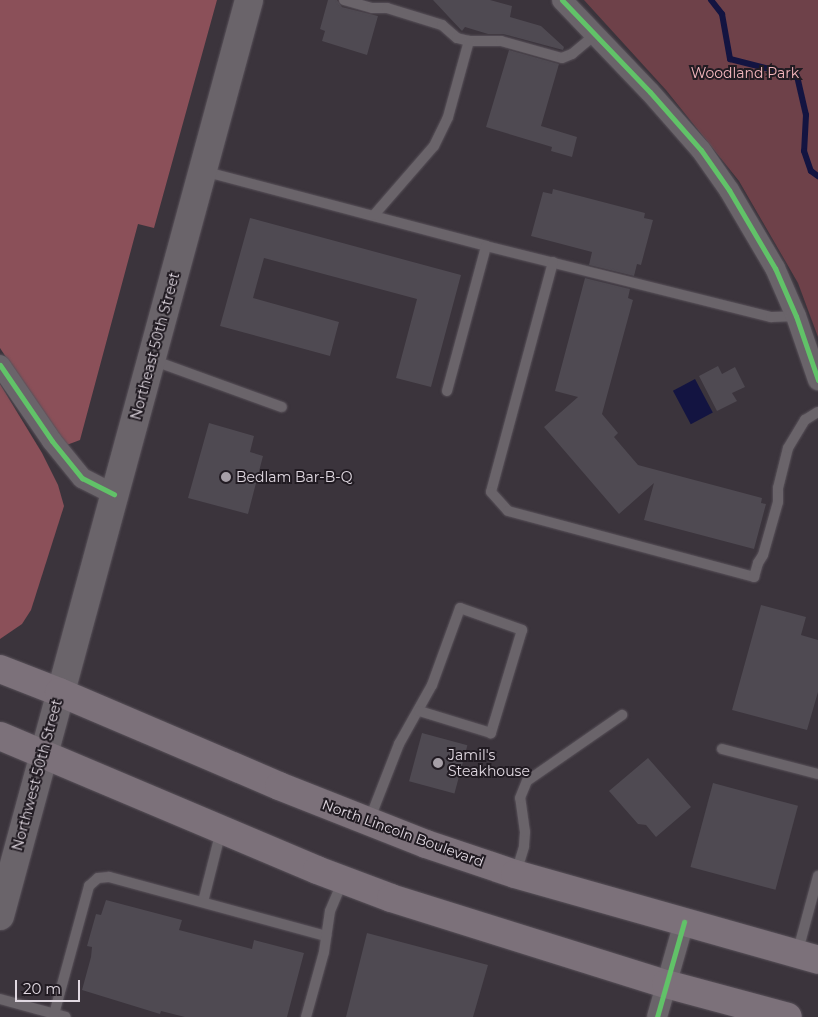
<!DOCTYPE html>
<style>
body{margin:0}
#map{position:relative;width:818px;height:1017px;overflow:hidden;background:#3b343c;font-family:Montserrat,sans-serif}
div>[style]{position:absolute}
.green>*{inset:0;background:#6e4149}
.forest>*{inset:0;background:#8b5059}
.water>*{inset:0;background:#131441;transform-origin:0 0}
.stream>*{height:6px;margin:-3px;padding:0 3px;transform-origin:3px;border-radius:3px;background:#131441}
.building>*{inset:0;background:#4f4a52;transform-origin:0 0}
.roads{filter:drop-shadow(0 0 1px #585159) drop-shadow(0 0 1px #585159)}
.lane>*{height:10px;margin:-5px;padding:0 5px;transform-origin:5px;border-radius:5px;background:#6a646a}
.street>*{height:20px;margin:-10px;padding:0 10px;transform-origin:10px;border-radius:10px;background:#6a646a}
.secondary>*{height:28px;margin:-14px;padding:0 14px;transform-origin:14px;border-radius:14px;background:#6a646a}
.primary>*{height:28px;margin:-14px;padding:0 14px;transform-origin:14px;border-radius:14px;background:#7c717a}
.cycleway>*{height:5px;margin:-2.5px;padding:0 2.5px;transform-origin:2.5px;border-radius:2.5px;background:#61c268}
.dots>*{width:14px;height:14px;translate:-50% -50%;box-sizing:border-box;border:2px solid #211b22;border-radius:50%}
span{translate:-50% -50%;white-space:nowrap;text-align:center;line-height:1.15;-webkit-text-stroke:4px #211b22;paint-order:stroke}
.park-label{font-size:14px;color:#f4b7be}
.street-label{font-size:14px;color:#e0d8e1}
.poi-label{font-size:14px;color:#e0d8e1}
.left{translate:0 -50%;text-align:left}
.scale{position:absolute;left:15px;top:980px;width:65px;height:22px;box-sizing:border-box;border:2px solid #e0d8e1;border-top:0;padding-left:6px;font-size:15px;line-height:18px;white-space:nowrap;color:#e0d8e1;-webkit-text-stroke:4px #211b22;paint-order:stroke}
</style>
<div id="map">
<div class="green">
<div style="clip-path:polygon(584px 0,818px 0,818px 337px,798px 283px,739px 181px,666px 90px)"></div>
</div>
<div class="forest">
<div style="clip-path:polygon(0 0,217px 0,154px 228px,138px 224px,80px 440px,64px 446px,0 348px)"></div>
<div style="clip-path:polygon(0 384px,42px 453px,58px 485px,64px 506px,31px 610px,22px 624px,0 639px)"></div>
</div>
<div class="water">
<div style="left:695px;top:379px;width:38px;height:25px;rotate:62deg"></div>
</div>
<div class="stream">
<div style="left:711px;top:0;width:18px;rotate:52deg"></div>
<div style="left:722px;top:14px;width:46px;rotate:79.9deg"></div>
<div style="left:730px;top:59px;width:69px;rotate:14.2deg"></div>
<div style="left:797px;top:76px;width:40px;rotate:77deg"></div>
<div style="left:806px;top:115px;width:36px;rotate:93deg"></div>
<div style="left:804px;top:151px;width:21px;rotate:71deg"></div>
<div style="left:811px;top:171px;width:9px;rotate:36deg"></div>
</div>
<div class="building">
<div style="clip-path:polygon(328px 0,337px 0,342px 7px,378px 16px,367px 55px,322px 41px,325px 31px,320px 29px)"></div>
<div style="clip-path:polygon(433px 0,490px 0,512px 6px,510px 17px,541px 26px,564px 47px,563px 50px,503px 34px,488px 34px,465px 27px,462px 31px)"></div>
<div style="clip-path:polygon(509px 50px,559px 64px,541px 126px,577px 137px,572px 157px,551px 151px,552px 147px,486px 127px)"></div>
<div style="clip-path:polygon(553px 189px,645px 213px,644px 218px,653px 220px,641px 265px,637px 264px,634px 276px,589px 265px,592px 252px,531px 236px,543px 192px,552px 194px)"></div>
<div style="clip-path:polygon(250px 218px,461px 275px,431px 387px,396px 378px,417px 299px,264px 258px,253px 298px,339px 322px,330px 356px,220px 326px)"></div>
<div style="clip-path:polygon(585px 278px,630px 289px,628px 298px,633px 300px,602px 414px,618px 433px,614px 437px,638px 465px,762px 498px,761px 503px,766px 504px,754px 549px,644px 520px,654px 483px,619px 514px,544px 427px,578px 397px,555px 391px)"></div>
<div style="clip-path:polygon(718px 366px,722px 374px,735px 367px,745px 387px,732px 393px,737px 401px,717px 411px,699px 376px)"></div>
<div style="clip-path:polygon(209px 423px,254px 436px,250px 452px,263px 456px,248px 514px,188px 498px)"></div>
<div style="clip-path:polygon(761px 605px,806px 617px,801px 635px,818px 640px,818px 692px,807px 730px,732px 710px)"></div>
<div style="left:422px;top:733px;width:47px;height:50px;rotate:15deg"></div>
<div style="clip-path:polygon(648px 758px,691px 807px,656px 837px,646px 825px,638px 824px,609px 791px)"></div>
<div style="left:713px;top:783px;width:88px;height:87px;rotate:15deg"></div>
<div style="clip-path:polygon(106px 900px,182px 920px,179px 930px,252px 949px,254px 940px,304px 953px,287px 1017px,185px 1017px,161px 1011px,160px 1014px,82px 990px,91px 957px,92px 947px,87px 946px,96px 914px,101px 915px)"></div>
<div style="clip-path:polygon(367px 933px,488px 965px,473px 1017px,346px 1017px)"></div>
</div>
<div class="roads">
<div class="lane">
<div style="left:344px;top:0;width:29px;rotate:16deg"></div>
<div style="left:372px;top:8px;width:15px"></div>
<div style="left:387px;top:8px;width:58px;rotate:17.2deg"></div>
<div style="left:442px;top:25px;width:20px;rotate:41deg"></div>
<div style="left:457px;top:38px;width:12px;rotate:14deg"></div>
<div style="left:469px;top:41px;width:32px"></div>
<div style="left:501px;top:41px;width:63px;rotate:15.6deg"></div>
<div style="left:562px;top:58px;width:11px;rotate:-22deg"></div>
<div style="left:572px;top:54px;width:30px;rotate:-40deg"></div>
<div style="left:203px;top:171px;width:293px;rotate:14.8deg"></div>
<div style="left:486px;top:246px;width:294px;rotate:14deg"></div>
<div style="left:771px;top:317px;width:25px;rotate:-2deg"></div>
<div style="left:374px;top:215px;width:91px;rotate:-49deg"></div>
<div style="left:434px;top:146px;width:32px;rotate:-64deg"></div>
<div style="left:448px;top:117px;width:79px;rotate:-74.6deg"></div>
<div style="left:553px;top:262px;width:238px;rotate:105.1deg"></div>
<div style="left:491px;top:492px;width:25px;rotate:48deg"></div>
<div style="left:508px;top:511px;width:255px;rotate:15deg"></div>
<div style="left:754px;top:577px;width:15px;rotate:-74deg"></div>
<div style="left:758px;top:563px;width:9px;rotate:-58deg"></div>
<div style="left:763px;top:555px;width:55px;rotate:-74.2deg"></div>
<div style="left:778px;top:502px;width:14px;rotate:-90deg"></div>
<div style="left:778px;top:488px;width:41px;rotate:-76deg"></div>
<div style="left:788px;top:448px;width:33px;rotate:-59deg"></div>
<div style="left:805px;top:420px;width:15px;rotate:-32deg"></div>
<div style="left:152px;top:360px;width:138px;rotate:19.9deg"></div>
<div style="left:447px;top:391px;width:150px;rotate:-74.9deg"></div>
<div style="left:722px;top:749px;width:99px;rotate:14.6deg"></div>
<div style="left:369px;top:821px;width:83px;rotate:-68.7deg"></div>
<div style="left:399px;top:744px;width:68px;rotate:-60.8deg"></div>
<div style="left:432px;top:685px;width:82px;rotate:-70deg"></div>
<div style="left:460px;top:608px;width:66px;rotate:19.5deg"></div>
<div style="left:522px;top:630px;width:108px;rotate:106.8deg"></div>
<div style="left:491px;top:733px;width:75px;rotate:-163deg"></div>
<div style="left:516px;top:873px;width:28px;rotate:-73deg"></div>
<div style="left:524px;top:846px;width:14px;rotate:-86deg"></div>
<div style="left:525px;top:832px;width:34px;rotate:-98deg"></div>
<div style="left:520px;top:798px;width:18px;rotate:-68deg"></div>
<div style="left:527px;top:781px;width:116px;rotate:-34.8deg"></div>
<div style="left:203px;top:902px;width:73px;rotate:-75.8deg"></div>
<div style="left:797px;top:954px;width:81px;rotate:-74.9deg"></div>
<div style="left:0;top:999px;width:68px;rotate:15.3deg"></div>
<div style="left:54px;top:1014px;width:133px;rotate:-74.7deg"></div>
<div style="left:89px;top:886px;width:12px;rotate:-42deg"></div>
<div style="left:98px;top:878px;width:11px;rotate:-5deg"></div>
<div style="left:109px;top:877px;width:225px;rotate:15.2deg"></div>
<div style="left:306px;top:1017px;width:67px;rotate:-74.5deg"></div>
<div style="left:324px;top:952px;width:41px;rotate:-81.7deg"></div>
<div style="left:330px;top:911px;width:33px;rotate:-67deg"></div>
</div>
<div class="street">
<div style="left:562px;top:0;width:127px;rotate:46.3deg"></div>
<div style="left:650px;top:92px;width:77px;rotate:48.7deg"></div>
<div style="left:701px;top:150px;width:49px;rotate:55deg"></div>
<div style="left:729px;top:190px;width:91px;rotate:59.5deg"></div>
<div style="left:775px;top:268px;width:52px;rotate:66.4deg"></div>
<div style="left:796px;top:316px;width:68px;rotate:71deg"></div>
<div style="left:0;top:365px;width:92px;rotate:55.6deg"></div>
<div style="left:52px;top:441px;width:48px;rotate:51deg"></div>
<div style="left:82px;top:478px;width:36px;rotate:27deg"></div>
<div style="left:657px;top:1017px;width:99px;rotate:-74.1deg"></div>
</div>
<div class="secondary">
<div style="left:0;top:916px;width:949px;rotate:-74.79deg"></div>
</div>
<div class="primary">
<div style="left:0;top:669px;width:63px;rotate:21.3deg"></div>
<div style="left:59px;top:692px;width:239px;rotate:23.1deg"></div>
<div style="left:279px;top:786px;width:158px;rotate:21.5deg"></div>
<div style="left:426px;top:844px;width:94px;rotate:18.6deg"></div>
<div style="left:515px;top:874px;width:315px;rotate:15.8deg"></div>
<div style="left:0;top:736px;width:344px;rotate:22.9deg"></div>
<div style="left:317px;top:870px;width:79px;rotate:20.7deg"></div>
<div style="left:391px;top:898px;width:288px;rotate:17.4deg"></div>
<div style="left:666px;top:984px;width:126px;rotate:15.1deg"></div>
</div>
</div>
<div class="cycleway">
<div style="left:562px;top:0;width:127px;rotate:46.3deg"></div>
<div style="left:650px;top:92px;width:77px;rotate:48.7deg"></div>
<div style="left:701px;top:150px;width:49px;rotate:55deg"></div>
<div style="left:729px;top:190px;width:91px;rotate:59.5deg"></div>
<div style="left:775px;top:268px;width:52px;rotate:66.4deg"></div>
<div style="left:796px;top:316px;width:68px;rotate:71deg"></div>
<div style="left:0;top:365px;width:92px;rotate:55.6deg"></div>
<div style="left:52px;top:441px;width:48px;rotate:51deg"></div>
<div style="left:82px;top:478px;width:36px;rotate:27deg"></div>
<div style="left:657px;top:1017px;width:99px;rotate:-74.1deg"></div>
</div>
<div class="dots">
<div style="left:226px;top:477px;background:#a69fa7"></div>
<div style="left:438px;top:763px;background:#a69fa7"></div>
</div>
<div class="park-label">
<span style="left:745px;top:73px">Woodland Park</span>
</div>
<div class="street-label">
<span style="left:155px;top:346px;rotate:-75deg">Northeast 50th Street</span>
<span style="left:37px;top:775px;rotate:-75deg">Northwest 50th Street</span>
<span style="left:403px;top:833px;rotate:20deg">North Lincoln Boulevard</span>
</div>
<div class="poi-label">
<span class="left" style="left:236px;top:477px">Bedlam Bar-B-Q</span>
<span class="left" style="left:448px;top:763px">Jamil's<br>Steakhouse</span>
</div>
<div class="scale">20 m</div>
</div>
